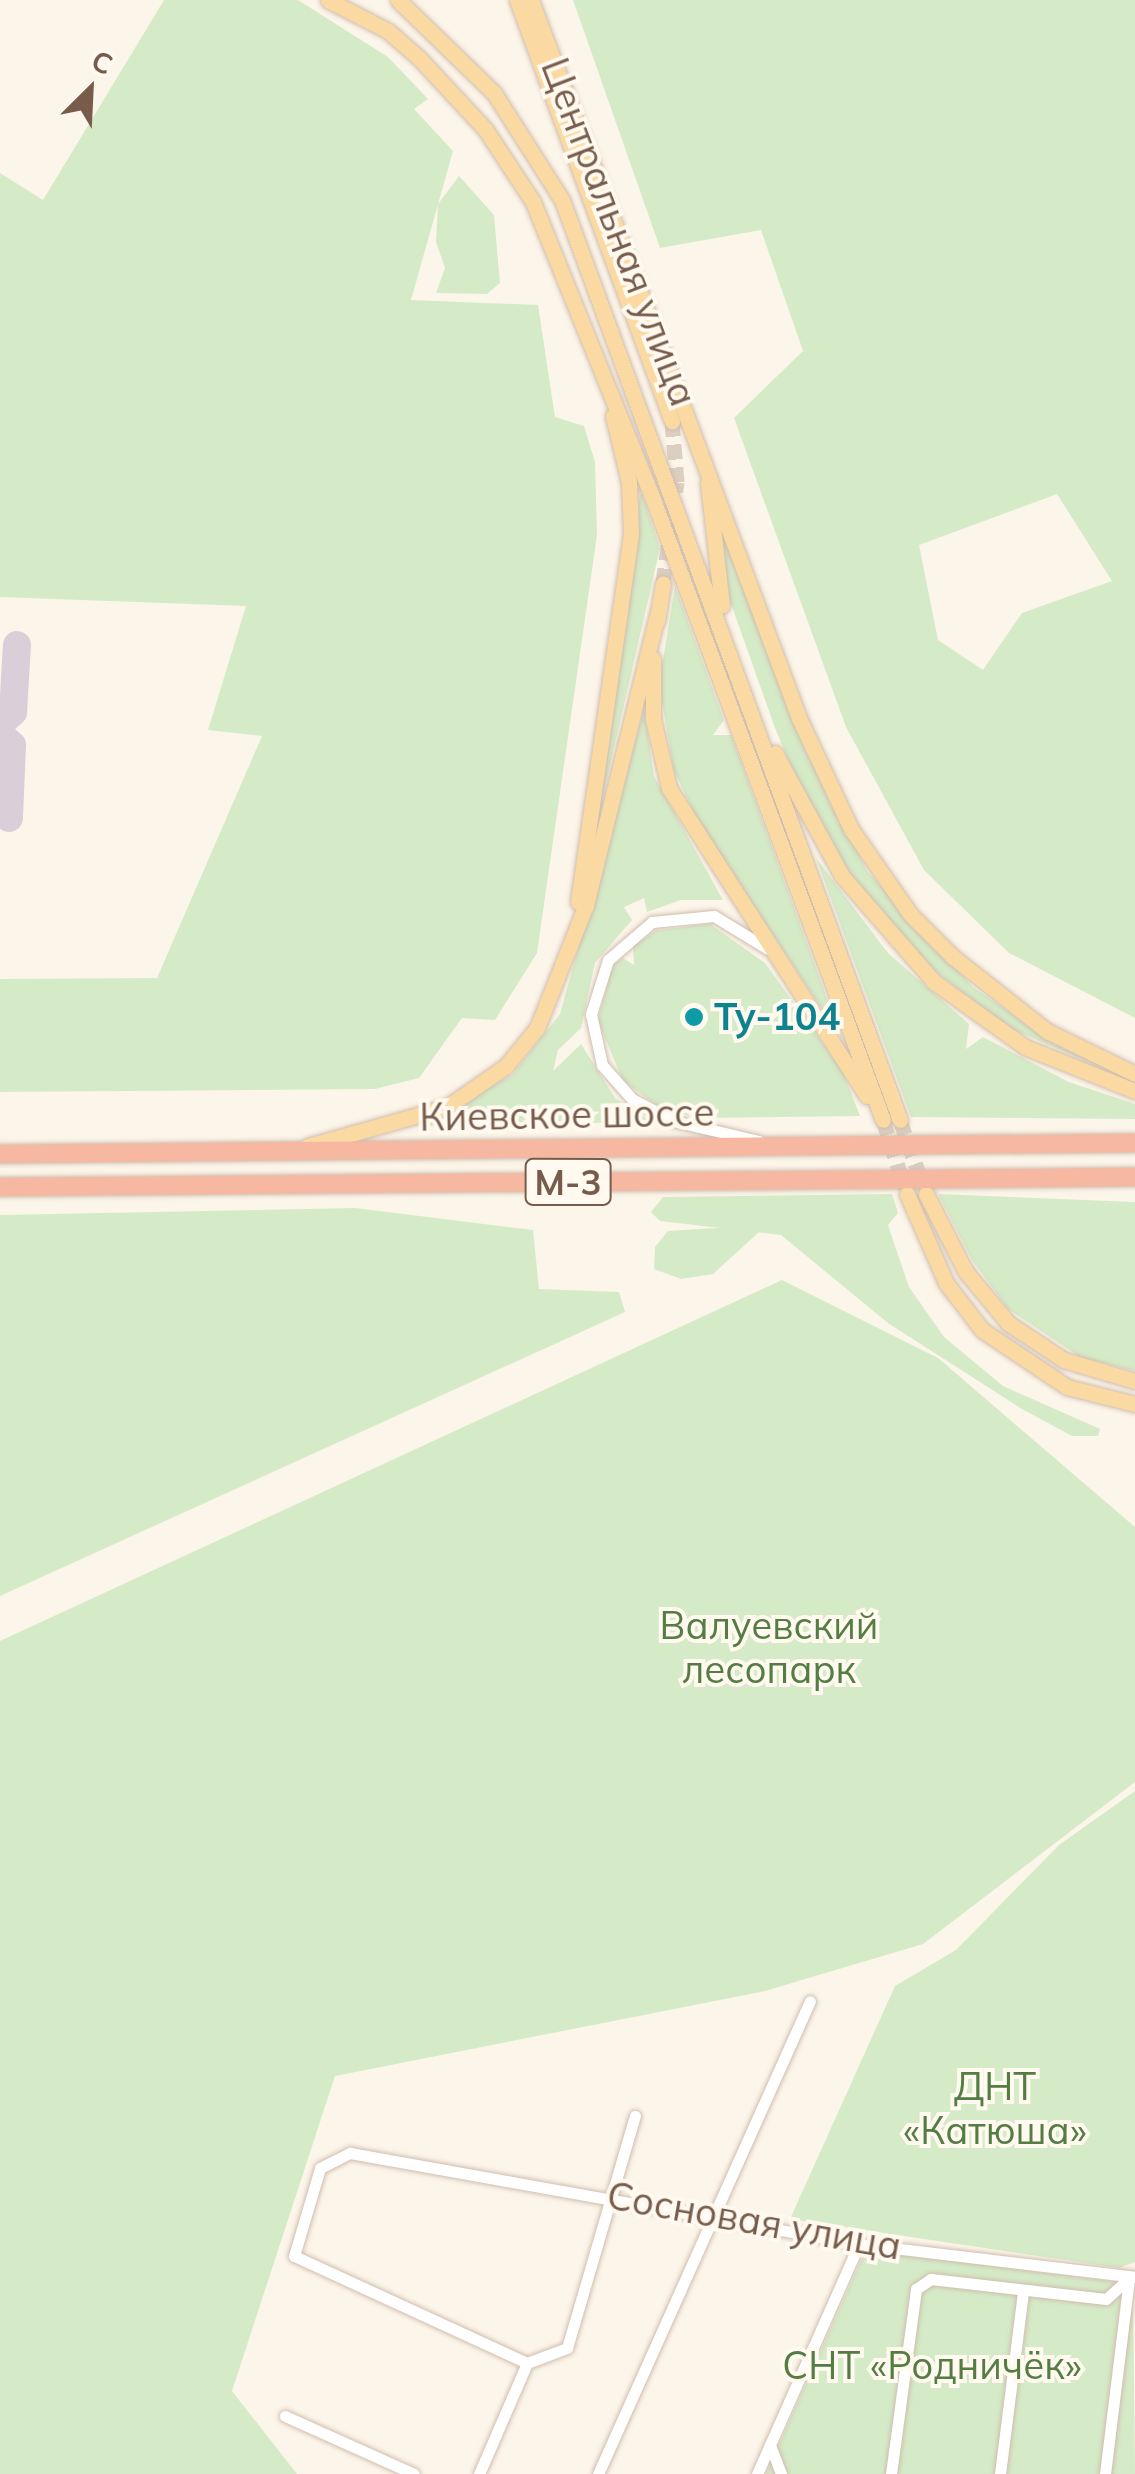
<!DOCTYPE html>
<meta charset="utf-8">
<style>
body{margin:0}
#map{position:relative;width:1135px;height:2474px;overflow:hidden;background:#fcf5e9;font-family:Mulish,sans-serif}
div>[style]{position:absolute}
.green>*{inset:0;background:#d5ebc7}
.taxiway>*{height:28px;margin:-14px;padding:0 14px;transform-origin:14px;border-radius:14px;background:#daced8}
.major-tunnel>*{height:15px;margin-top:-7.5px;transform-origin:0;background:repeating-linear-gradient(90deg,#dbcfc2 0 15px,transparent 0 23px)}
.roads{filter:drop-shadow(0 0 2px #cfbdae) drop-shadow(0 0 2px #cfbdae)}
.minor>*{height:11px;margin:-5.5px;padding:0 5.5px;transform-origin:5.5px;border-radius:5.5px;background:#fff}
.major>*{height:15px;margin:-7.5px;padding:0 7.5px;transform-origin:7.5px;border-radius:7.5px;background:#fadaa2}
.highway>*{height:18px;margin:-9px;padding:0 9px;transform-origin:9px;border-radius:9px;background:#f6b8a1}
.dots>*{width:28px;height:28px;translate:-50% -50%;box-sizing:border-box;border:5px solid #fff9f0;border-radius:50%}
span{translate:-50% -50%;white-space:nowrap;text-align:center;line-height:1.15;-webkit-text-stroke:8px #fff9f0;paint-order:stroke}
.shield-label span{padding:2px 8px;background:#fff9f0;border:2px solid;border-radius:8px;-webkit-text-stroke-width:0}
.shield-label{font-size:35px;color:#775c4c;font-weight:700}
.street-label{font-size:38px;color:#775c4c}
.culture-label{font-size:38px;color:#0d838f;font-weight:700}
.left{translate:0 -50%;text-align:left}
.park-label{font-size:38px;color:#547d43}
.north{position:absolute;left:40px;top:40px;width:100px;height:100px;-webkit-text-stroke:8px #fff9f0;paint-order:stroke;rotate:24deg;font-size:28px;font-weight:700;line-height:40px;text-align:center;color:#775c4c}
.north::after{content:'';display:block;margin:auto;width:35px;height:45px;background:#775c4c;clip-path:polygon(50% 0,100% 100%,50% 72%,0 100%)}
</style>
<div id="map">
<div class="green">
<div style="clip-path:polygon(164px 0,298px 0,388px 57px,428px 99px,414px 109px,453px 151px,411px 300px,538px 305px,555px 417px,584px 426px,595px 462px,597px 535px,537px 953px,495px 1020px,462px 1018px,419px 1078px,375px 1089px,0 1092px,0 979px,157px 978px,262px 736px,208px 730px,246px 606px,0 597px,0 173px,43px 200px)"></div>
<div style="clip-path:polygon(evenodd,573px 0,1135px 0,1135px 1018px,1009px 953px,924px 870px,846px 727px,734px 418px,803px 351px,761px 230px,660px 248px,573px 0,1057px 494px,1112px 581px,1022px 613px,983px 670px,938px 640px,919px 545px,1057px 494px)"></div>
<div style="clip-path:polygon(459px 176px,494px 215px,500px 283px,487px 294px,436px 293px,445px 268px,436px 242px,438px 204px)"></div>
<div style="clip-path:polygon(642px 494px,660px 548px,598px 818px,640px 495px)"></div>
<div style="clip-path:polygon(715px 507px,802px 744px,868px 872px,973px 987px,1046px 1038px,1129px 1079px,1009px 1028px,920px 960px,860px 893px,809px 809px,775px 728px,723px 581px)"></div>
<div style="clip-path:polygon(675px 586px,724px 720px,713px 735px,731px 735px,842px 1039px,698px 821px,674px 771px,659px 684px)"></div>
<div style="clip-path:polygon(644px 709px,654px 776px,723px 900px,681px 900px,647px 912px,644px 898px,624px 907px,632px 920px,595px 963px,581px 1028px,558px 1050px,553px 1071px,581px 1044px,615px 1098px,652px 1122px,424px 1126px,513px 1074px,560px 1014px)"></div>
<div style="clip-path:polygon(816px 858px,888px 953px,969px 1024px,966px 1049px,983px 1037px,1069px 1082px,1135px 1104px,1135px 1119px,911px 1117px)"></div>
<div style="clip-path:polygon(710px 924px,765px 963px,843px 1072px,860px 1116px,699px 1118px,661px 1108px,623px 1081px,598px 1021px,612px 966px,623px 958px,634px 965px,633px 946px,657px 930px)"></div>
<div style="clip-path:polygon(892px 1194px,898px 1213px,888px 1225px,909px 1287px,944px 1337px,1003px 1386px,1100px 1429px,1098px 1436px,1072px 1436px,1022px 1409px,888px 1323px,781px 1235px,660px 1221px,651px 1212px,663px 1197px)"></div>
<div style="clip-path:polygon(938px 1194px,1135px 1202px,1135px 1371px,1080px 1357px,1008px 1309px,972px 1260px)"></div>
<div style="clip-path:polygon(355px 1208px,533px 1230px,539px 1289px,619px 1292px,625px 1312px,0 1596px,0 1215px)"></div>
<div style="clip-path:polygon(732px 1227px,759px 1232px,713px 1274px,681px 1279px,654px 1269px,655px 1247px,668px 1231px)"></div>
<div style="clip-path:polygon(782px 1280px,938px 1358px,1135px 1527px,1135px 1782px,923px 1944px,765px 1991px,335px 2076px,232px 2391px,297px 2474px,0 2474px,0 1641px)"></div>
<div style="clip-path:polygon(1135px 1791px,1135px 2262px,1119px 2268px,790px 2219px,895px 1986px,956px 1950px,1059px 1845px)"></div>
<div style="clip-path:polygon(866px 2249px,1133px 2284px,1135px 2474px,766px 2474px)"></div>
</div>
<div class="taxiway">
<div style="left:0;top:724px;width:18px;rotate:-43deg"></div>
<div style="left:13px;top:712px;width:67px;rotate:-86.6deg"></div>
<div style="left:0;top:734px;width:16px;rotate:43deg"></div>
<div style="left:12px;top:745px;width:73px;rotate:92.4deg"></div>
</div>
<div class="major-tunnel">
<div style="left:663px;top:583px;width:102px;rotate:-82.1deg"></div>
<div style="left:677px;top:482px;width:61px;rotate:-94.7deg"></div>
<div style="left:883px;top:1120px;width:71px;rotate:72.1deg"></div>
<div style="left:900px;top:1120px;width:69px;rotate:70.5deg"></div>
</div>
<div class="roads">
<div class="minor">
<div style="left:759px;top:1141px;width:87px;rotate:-166.8deg"></div>
<div style="left:674px;top:1121px;width:47px;rotate:-152.4deg"></div>
<div style="left:632px;top:1099px;width:45px;rotate:-131.4deg"></div>
<div style="left:602px;top:1065px;width:52px;rotate:-102.2deg"></div>
<div style="left:591px;top:1014px;width:57px;rotate:-72.5deg"></div>
<div style="left:608px;top:960px;width:58px;rotate:-40.8deg"></div>
<div style="left:652px;top:922px;width:62px;rotate:-5.5deg"></div>
<div style="left:714px;top:916px;width:63px;rotate:31.4deg"></div>
<div style="left:527px;top:2363px;width:256px;rotate:-155.3deg"></div>
<div style="left:294px;top:2256px;width:92px;rotate:-73.5deg"></div>
<div style="left:320px;top:2168px;width:34px;rotate:-27deg"></div>
<div style="left:350px;top:2153px;width:517px;rotate:10.14deg"></div>
<div style="left:859px;top:2244px;width:278px;rotate:6.8deg"></div>
<div style="left:285px;top:2416px;width:141px;rotate:24.2deg"></div>
<div style="left:770px;top:2445px;width:31px;rotate:69deg"></div>
<div style="left:479px;top:2474px;width:121px;rotate:-66.6deg"></div>
<div style="left:527px;top:2363px;width:43px;rotate:-20.6deg"></div>
<div style="left:567px;top:2348px;width:242px;rotate:-73.7deg"></div>
<div style="left:598px;top:2474px;width:518px;rotate:-65.86deg"></div>
<div style="left:757px;top:2474px;width:252px;rotate:-66.1deg"></div>
<div style="left:891px;top:2474px;width:187px;rotate:-82.3deg"></div>
<div style="left:916px;top:2289px;width:18px;rotate:-34deg"></div>
<div style="left:931px;top:2279px;width:176px;rotate:6.5deg"></div>
<div style="left:1106px;top:2299px;width:31px;rotate:-42deg"></div>
<div style="left:1000px;top:2474px;width:183px;rotate:-82.8deg"></div>
<div style="left:1105px;top:2474px;width:197px;rotate:-83deg"></div>
</div>
<div class="major">
<div style="left:328px;top:0;width:68px;rotate:27.3deg"></div>
<div style="left:388px;top:31px;width:41px;rotate:41.1deg"></div>
<div style="left:419px;top:58px;width:97px;rotate:47.1deg"></div>
<div style="left:485px;top:129px;width:87px;rotate:56.7deg"></div>
<div style="left:533px;top:202px;width:320px;rotate:68deg"></div>
<div style="left:653px;top:499px;width:662px;rotate:69.68deg"></div>
<div style="left:398px;top:0;width:134px;rotate:44.1deg"></div>
<div style="left:494px;top:93px;width:127px;rotate:57.6deg"></div>
<div style="left:562px;top:200px;width:980px;rotate:69.83deg"></div>
<div style="left:517px;top:0;width:449px;rotate:69.8deg"></div>
<div style="left:531px;top:0;width:766px;rotate:69.53deg"></div>
<div style="left:799px;top:718px;width:123px;rotate:64.9deg"></div>
<div style="left:851px;top:829px;width:103px;rotate:55.2deg"></div>
<div style="left:910px;top:914px;width:61px;rotate:45deg"></div>
<div style="left:953px;top:957px;width:120px;rotate:38.2deg"></div>
<div style="left:1047px;top:1031px;width:98px;rotate:26deg"></div>
<div style="left:708px;top:483px;width:123px;rotate:83.5deg"></div>
<div style="left:657px;top:621px;width:38px;rotate:-81deg"></div>
<div style="left:653px;top:659px;width:60px;rotate:90deg"></div>
<div style="left:653px;top:719px;width:71px;rotate:76.9deg"></div>
<div style="left:669px;top:788px;width:366px;rotate:57.3deg"></div>
<div style="left:775px;top:753px;width:140px;rotate:61.4deg"></div>
<div style="left:842px;top:876px;width:140px;rotate:49deg"></div>
<div style="left:934px;top:982px;width:112px;rotate:35.5deg"></div>
<div style="left:1025px;top:1047px;width:118px;rotate:21.8deg"></div>
<div style="left:578px;top:902px;width:373px;rotate:-81.8deg"></div>
<div style="left:631px;top:533px;width:51px;rotate:-92.2deg"></div>
<div style="left:629px;top:482px;width:68px;rotate:-103.6deg"></div>
<div style="left:308px;top:1146px;width:144px;rotate:-15.7deg"></div>
<div style="left:447px;top:1107px;width:72px;rotate:-34.8deg"></div>
<div style="left:506px;top:1066px;width:49px;rotate:-50.8deg"></div>
<div style="left:537px;top:1028px;width:132px;rotate:-68.3deg"></div>
<div style="left:586px;top:905px;width:302px;rotate:-76.2deg"></div>
<div style="left:907px;top:1194px;width:97px;rotate:66.3deg"></div>
<div style="left:946px;top:1283px;width:59px;rotate:52.5deg"></div>
<div style="left:982px;top:1330px;width:102px;rotate:33.8deg"></div>
<div style="left:1067px;top:1387px;width:70px;rotate:14deg"></div>
<div style="left:926px;top:1194px;width:88px;rotate:62.9deg"></div>
<div style="left:966px;top:1272px;width:66px;rotate:50.5deg"></div>
<div style="left:1008px;top:1323px;width:67px;rotate:33.5deg"></div>
<div style="left:1064px;top:1360px;width:74px;rotate:16.5deg"></div>
</div>
<div class="highway">
<div style="left:0;top:1154px;width:1135px;rotate:-0.56deg"></div>
<div style="left:0;top:1187px;width:1135px;rotate:-0.5deg"></div>
</div>
</div>
<div class="dots">
<div style="left:694px;top:1017px;background:#0f9aa8"></div>
</div>
<div class="shield-label">
<span style="left:568px;top:1182px">М-3</span>
</div>
<div class="street-label">
<span style="left:619px;top:232px;rotate:69deg">Центральная улица</span>
<span style="left:567px;top:1115px;rotate:-1deg">Киевское шоссе</span>
<span style="left:754px;top:2221px;rotate:10deg">Сосновая улица</span>
</div>
<div class="culture-label">
<span class="left" style="left:714px;top:1017px">Ту-104</span>
</div>
<div class="park-label">
<span style="left:769px;top:1648px">Валуевский<br>лесопарк</span>
<span style="left:995px;top:2109px">ДНТ<br>«Катюша»</span>
<span style="left:932px;top:2366px">СНТ «Родничёк»</span>
</div>
<div class="north">С</div>
</div>
